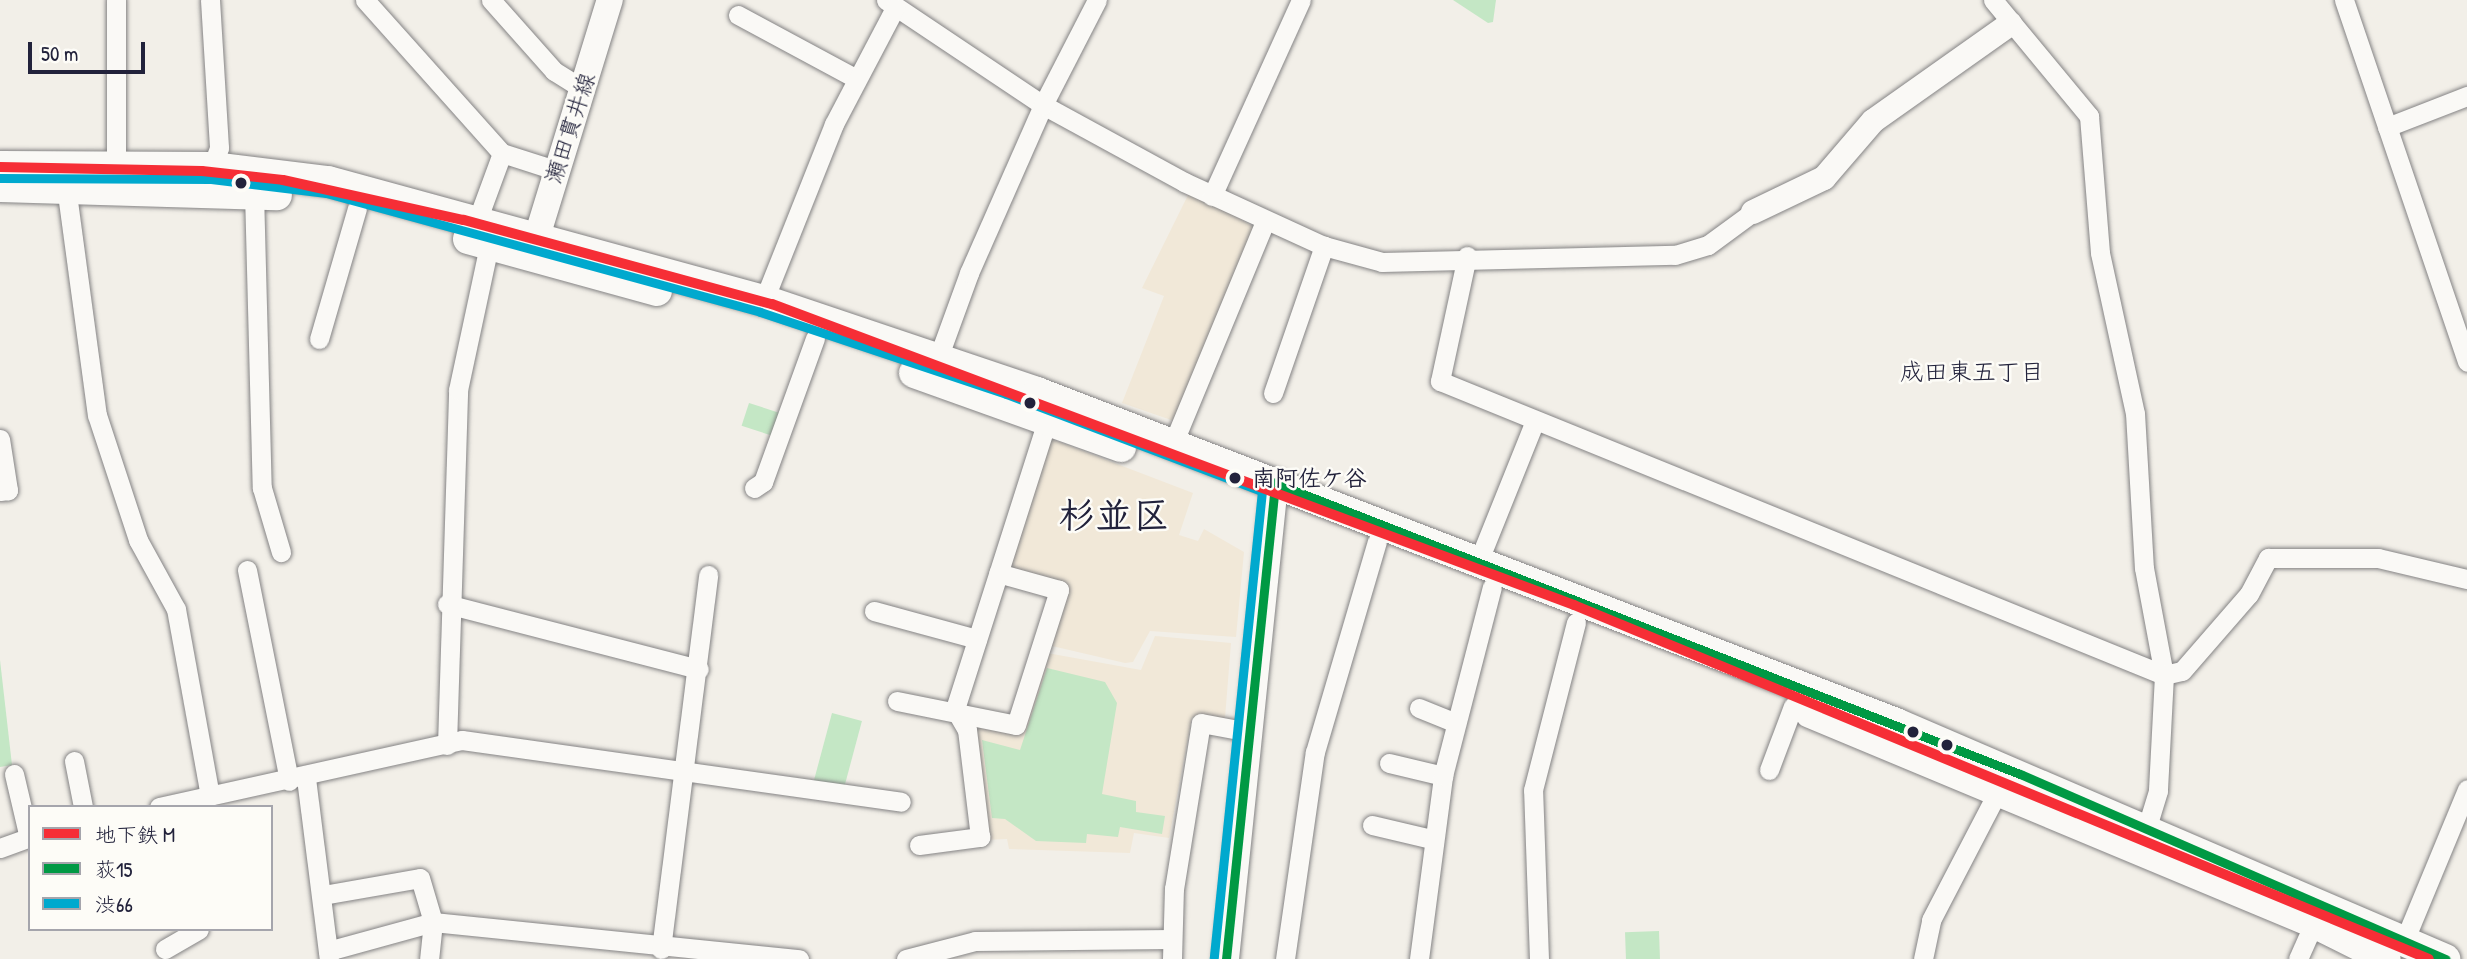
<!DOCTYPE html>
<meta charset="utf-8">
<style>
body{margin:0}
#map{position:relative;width:2467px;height:959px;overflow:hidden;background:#f2efe8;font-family:"Patrick Hand","Klee One",sans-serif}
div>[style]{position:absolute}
.built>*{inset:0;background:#f1e8d8}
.green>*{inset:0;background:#c4e7c5;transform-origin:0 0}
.roads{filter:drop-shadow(0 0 2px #848384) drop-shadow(0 0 2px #848384)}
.minor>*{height:19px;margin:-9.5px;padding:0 9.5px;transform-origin:9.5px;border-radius:9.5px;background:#faf9f6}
.tertiary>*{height:24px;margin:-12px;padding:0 12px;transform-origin:12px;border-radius:12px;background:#faf9f6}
.secondary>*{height:26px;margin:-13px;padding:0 13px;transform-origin:13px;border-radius:13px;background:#faf9f6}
.primary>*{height:30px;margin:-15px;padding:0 15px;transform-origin:15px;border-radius:15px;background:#faf9f6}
.bus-1>*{height:9px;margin:-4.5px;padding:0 4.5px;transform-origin:4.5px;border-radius:4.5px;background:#094}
.bus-2>*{height:9px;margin:-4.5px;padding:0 4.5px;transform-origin:4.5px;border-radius:4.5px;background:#00a9ce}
.metro-1>*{height:10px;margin:-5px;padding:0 5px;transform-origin:5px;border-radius:5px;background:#f62e36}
.dots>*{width:19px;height:19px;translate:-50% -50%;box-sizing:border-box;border:4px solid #fdfcf7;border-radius:50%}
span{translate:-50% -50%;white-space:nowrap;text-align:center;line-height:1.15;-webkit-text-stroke:5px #fdfcf7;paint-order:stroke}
.street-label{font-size:23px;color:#22223b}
.stop-label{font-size:23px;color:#22223b;font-weight:700}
.left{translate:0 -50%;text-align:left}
.neighbourhood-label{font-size:24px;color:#22223b}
.town-label{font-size:37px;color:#22223b;font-weight:700}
.legend{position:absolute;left:28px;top:805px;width:245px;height:126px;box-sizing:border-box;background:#fdfcf7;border:2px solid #a5a5ac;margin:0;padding:9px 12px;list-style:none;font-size:21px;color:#22223b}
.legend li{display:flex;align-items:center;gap:14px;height:35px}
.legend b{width:35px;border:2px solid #a5a5ac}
.scale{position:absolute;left:28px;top:42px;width:117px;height:32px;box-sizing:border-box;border:4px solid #22223b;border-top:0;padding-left:9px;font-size:21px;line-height:24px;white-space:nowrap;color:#22223b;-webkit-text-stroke:5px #fdfcf7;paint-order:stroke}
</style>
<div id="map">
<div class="built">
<div style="clip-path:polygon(1190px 191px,1256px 228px,1177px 422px,1122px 403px,1164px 296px,1142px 288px)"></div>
<div style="clip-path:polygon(1049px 438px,1193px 493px,1179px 535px,1198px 541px,1204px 529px,1244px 552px,1236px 637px,1150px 631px,1133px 662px,1125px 663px,1052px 646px,1064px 587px,1008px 568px)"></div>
<div style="clip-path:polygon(1155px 636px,1231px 643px,1225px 718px,1192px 717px,1169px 838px,1134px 833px,1130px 853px,1009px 849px,1007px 839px,985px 840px,973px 729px,980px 724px,1019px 735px,1047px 653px,1141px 670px)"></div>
</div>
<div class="green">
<div style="clip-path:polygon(1453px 0,1496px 0,1493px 22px,1488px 23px)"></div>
<div style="left:749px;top:403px;width:33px;height:24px;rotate:18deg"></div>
<div style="clip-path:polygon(0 660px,12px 765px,0 767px)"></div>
<div style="clip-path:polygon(1047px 668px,1105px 682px,1117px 703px,1102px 794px,1136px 801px,1136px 812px,1165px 816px,1162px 834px,1120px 827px,1118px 837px,1087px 834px,1086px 843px,1036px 841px,1005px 819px,992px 818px,982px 740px,1020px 750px)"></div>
<div style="left:832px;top:713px;width:31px;height:76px;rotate:15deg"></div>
<div style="left:1659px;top:931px;width:28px;height:34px;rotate:88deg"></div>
</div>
<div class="roads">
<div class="minor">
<div style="left:116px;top:0;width:164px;rotate:90deg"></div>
<div style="left:210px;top:0;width:148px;rotate:86.5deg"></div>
<div style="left:219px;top:148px;width:20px;rotate:110deg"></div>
<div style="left:365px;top:0;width:205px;rotate:48.2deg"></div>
<div style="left:502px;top:153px;width:56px;rotate:17.8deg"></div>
<div style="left:491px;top:0;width:95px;rotate:48.4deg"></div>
<div style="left:554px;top:71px;width:34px;rotate:32deg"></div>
<div style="left:886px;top:0;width:189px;rotate:33.8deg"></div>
<div style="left:1043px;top:105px;width:161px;rotate:28.6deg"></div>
<div style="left:1184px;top:182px;width:154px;rotate:24.6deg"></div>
<div style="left:1324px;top:246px;width:60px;rotate:15.4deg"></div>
<div style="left:1382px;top:262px;width:293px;rotate:-1.4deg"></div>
<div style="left:1675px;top:255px;width:34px;rotate:-17deg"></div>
<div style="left:1708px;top:245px;width:56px;rotate:-36.3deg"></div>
<div style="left:1993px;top:0;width:151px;rotate:50.4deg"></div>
<div style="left:2089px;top:116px;width:137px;rotate:85.4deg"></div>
<div style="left:2100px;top:253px;width:164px;rotate:77.7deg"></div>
<div style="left:2135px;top:413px;width:155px;rotate:86.7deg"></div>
<div style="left:2144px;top:568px;width:109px;rotate:79.4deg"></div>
<div style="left:2164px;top:675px;width:116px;rotate:93deg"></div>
<div style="left:2158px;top:791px;width:39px;rotate:107deg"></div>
<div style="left:2344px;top:0;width:382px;rotate:71.2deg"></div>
<div style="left:738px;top:15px;width:135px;rotate:28.3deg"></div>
<div style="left:2387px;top:127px;width:86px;rotate:-21.2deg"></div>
<div style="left:65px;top:179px;width:238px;rotate:82.3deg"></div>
<div style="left:97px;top:415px;width:132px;rotate:71.8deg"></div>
<div style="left:138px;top:540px;width:79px;rotate:61.2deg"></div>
<div style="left:176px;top:609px;width:190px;rotate:79.7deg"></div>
<div style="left:254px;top:192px;width:296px;rotate:88.5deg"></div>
<div style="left:262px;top:488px;width:67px;rotate:73.5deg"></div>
<div style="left:1212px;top:196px;width:215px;rotate:-65.6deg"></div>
<div style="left:477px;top:221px;width:72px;rotate:-69.8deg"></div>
<div style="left:1467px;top:256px;width:128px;rotate:102.2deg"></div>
<div style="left:1440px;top:381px;width:781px;rotate:22.1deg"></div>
<div style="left:2164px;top:675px;width:18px;rotate:-13deg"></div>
<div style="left:2182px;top:671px;width:102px;rotate:-49deg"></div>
<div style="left:2249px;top:594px;width:41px;rotate:-62.2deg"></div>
<div style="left:2268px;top:558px;width:110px"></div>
<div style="left:2378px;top:558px;width:91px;rotate:13.3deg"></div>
<div style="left:764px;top:300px;width:189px;rotate:-68.3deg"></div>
<div style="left:834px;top:124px;width:131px;rotate:-62.3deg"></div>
<div style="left:319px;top:339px;width:136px;rotate:-73.8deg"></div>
<div style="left:939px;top:370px;width:9px;rotate:-103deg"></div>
<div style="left:937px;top:361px;width:94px;rotate:-70deg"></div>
<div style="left:969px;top:273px;width:184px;rotate:-66.2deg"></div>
<div style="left:1043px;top:105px;width:118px;rotate:-62.8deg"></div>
<div style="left:1273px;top:393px;width:156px;rotate:-70.9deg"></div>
<div style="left:0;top:439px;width:52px;rotate:81.1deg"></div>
<div style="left:8px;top:490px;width:8px;rotate:173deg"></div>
<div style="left:1172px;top:446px;width:243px;rotate:-67.5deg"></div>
<div style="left:754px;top:488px;width:11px;rotate:-34deg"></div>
<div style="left:763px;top:482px;width:153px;rotate:-70.1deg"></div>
<div style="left:1479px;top:560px;width:150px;rotate:-68.1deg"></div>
<div style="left:247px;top:570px;width:215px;rotate:78.7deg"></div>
<div style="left:447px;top:604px;width:260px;rotate:14.5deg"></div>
<div style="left:874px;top:611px;width:107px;rotate:15.2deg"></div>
<div style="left:897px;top:701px;width:121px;rotate:11.4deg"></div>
<div style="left:1016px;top:725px;width:142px;rotate:-72.3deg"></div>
<div style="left:1059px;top:590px;width:63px;rotate:-164.4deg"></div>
<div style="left:1419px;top:708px;width:40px;rotate:22deg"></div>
<div style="left:955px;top:709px;width:302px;rotate:-72.3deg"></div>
<div style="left:447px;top:745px;width:355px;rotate:-88.2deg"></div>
<div style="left:458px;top:390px;width:148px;rotate:-77.9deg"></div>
<div style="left:74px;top:761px;width:47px;rotate:78.9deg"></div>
<div style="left:1389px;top:763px;width:56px;rotate:13.5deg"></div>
<div style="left:1769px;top:770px;width:68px;rotate:-69.4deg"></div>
<div style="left:14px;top:774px;width:66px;rotate:76.8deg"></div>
<div style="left:306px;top:778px;width:182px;rotate:82.8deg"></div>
<div style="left:159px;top:807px;width:310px;rotate:-12.5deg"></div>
<div style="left:462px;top:740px;width:443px;rotate:8deg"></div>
<div style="left:1372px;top:825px;width:61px;rotate:13.3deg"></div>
<div style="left:919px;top:845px;width:62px;rotate:-7.5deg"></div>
<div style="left:980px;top:837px;width:108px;rotate:-96.9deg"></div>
<div style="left:967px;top:730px;width:24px;rotate:-120deg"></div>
<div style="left:0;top:848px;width:32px;rotate:-20deg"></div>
<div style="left:323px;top:895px;width:98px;rotate:-9.9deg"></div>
<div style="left:420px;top:878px;width:46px;rotate:73.5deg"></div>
<div style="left:433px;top:922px;width:368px;rotate:5.8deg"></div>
<div style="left:2405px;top:939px;width:162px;rotate:-67.5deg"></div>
<div style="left:165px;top:949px;width:39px;rotate:-30deg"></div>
<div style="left:661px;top:949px;width:377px;rotate:-82.8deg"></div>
<div style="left:328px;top:951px;width:109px;rotate:-15.4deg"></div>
<div style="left:433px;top:922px;width:37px;rotate:96deg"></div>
<div style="left:906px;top:959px;width:71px;rotate:-14.6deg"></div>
<div style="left:975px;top:941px;width:197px;rotate:-0.6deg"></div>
<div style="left:1172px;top:959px;width:70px;rotate:-88.4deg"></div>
<div style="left:1174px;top:889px;width:168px;rotate:-80.8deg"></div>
<div style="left:1201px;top:723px;width:49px;rotate:10.6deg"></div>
<div style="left:1285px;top:959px;width:209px;rotate:-81.8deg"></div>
<div style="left:1315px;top:752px;width:219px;rotate:-73.6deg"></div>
<div style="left:1419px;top:959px;width:185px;rotate:-82.5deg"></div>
<div style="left:1443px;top:776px;width:195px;rotate:-75.5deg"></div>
<div style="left:1539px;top:959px;width:169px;rotate:-92deg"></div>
<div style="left:1533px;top:790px;width:173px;rotate:-75.6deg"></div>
<div style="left:1923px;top:959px;width:40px;rotate:-78deg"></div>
<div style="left:1931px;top:920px;width:143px;rotate:-62.5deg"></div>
<div style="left:2298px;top:959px;width:39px;rotate:-66deg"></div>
</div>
<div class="tertiary">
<div style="left:1753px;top:212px;width:79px;rotate:-25.6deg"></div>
<div style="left:1824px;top:178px;width:75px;rotate:-49.3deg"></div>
<div style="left:1873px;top:121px;width:168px;rotate:-35.3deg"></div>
</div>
<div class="secondary">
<div style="left:531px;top:256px;width:268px;rotate:-72.9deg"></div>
<div style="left:1226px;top:959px;width:479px;rotate:-84.1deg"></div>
</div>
<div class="primary">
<div style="left:0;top:166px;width:212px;rotate:0.3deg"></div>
<div style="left:212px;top:167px;width:117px;rotate:6.9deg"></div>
<div style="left:328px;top:181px;width:452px;rotate:15.3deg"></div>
<div style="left:764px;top:300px;width:288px;rotate:18.6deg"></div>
<div style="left:1037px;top:392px;width:921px;rotate:21.07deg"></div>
<div style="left:1896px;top:723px;width:598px;rotate:23.26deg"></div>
<div style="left:0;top:187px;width:277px;rotate:1.7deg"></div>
<div style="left:468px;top:239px;width:196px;rotate:15.4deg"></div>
<div style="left:914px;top:373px;width:220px;rotate:19.7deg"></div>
<div style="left:1810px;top:713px;width:546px;rotate:22.62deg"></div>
<div style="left:2314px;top:923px;width:80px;rotate:26.6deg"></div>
</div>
</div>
<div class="bus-1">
<div style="left:1275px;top:483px;width:800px;rotate:21.34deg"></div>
<div style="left:2020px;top:774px;width:464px;rotate:23.5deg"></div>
<div style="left:1226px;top:959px;width:479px;rotate:-84.1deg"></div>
</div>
<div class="bus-2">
<div style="left:0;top:178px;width:211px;rotate:0.3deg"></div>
<div style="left:211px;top:179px;width:116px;rotate:6.9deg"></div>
<div style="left:326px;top:193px;width:450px;rotate:15.3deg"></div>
<div style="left:760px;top:312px;width:259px;rotate:18.4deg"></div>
<div style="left:1006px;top:394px;width:274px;rotate:20.8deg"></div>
<div style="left:1262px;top:491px;width:469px;rotate:95.9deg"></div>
</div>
<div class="metro-1">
<div style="left:0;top:167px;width:202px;rotate:1.1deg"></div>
<div style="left:202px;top:171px;width:81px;rotate:6.3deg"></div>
<div style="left:283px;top:180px;width:185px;rotate:12.5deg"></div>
<div style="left:464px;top:220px;width:319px;rotate:15.3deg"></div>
<div style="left:772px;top:304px;width:857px;rotate:20.57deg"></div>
<div style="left:1574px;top:605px;width:925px;rotate:22.49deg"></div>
</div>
<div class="dots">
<div style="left:241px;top:183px;background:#22223b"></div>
<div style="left:1030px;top:403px;background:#22223b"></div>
<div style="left:1235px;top:478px;background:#22223b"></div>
<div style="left:1913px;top:732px;background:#22223b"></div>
<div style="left:1947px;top:745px;background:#22223b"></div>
</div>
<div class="street-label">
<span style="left:570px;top:128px;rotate:-72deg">瀬田貫井線</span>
</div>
<div class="stop-label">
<span class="left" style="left:1252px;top:478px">南阿佐ケ谷</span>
</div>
<div class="neighbourhood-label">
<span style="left:1972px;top:372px">成田東五丁目</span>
</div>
<div class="town-label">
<span style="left:1114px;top:515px">杉並区</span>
</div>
<ul class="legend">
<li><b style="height:9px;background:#f62e36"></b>地下鉄 M</li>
<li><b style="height:9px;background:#094"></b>荻15</li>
<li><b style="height:9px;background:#00a9ce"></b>渋66</li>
</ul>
<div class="scale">50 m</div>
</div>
